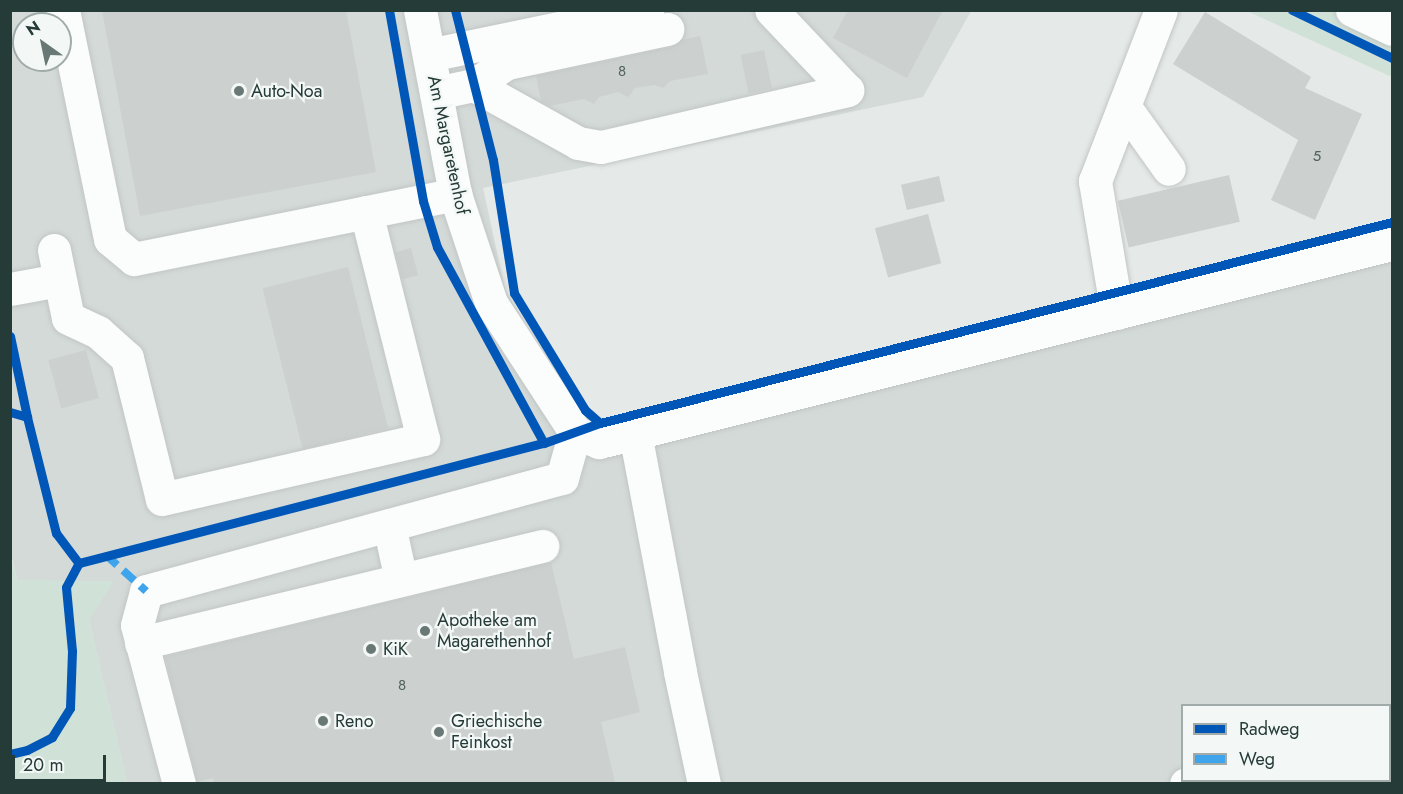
<!DOCTYPE html>
<style>
body{margin:0}
#map{position:relative;width:1403px;height:794px;overflow:hidden;background:#e5e9e8;font-family:Jost,sans-serif}
div>[style]{position:absolute}
.built>*{inset:0;background:#d3dad8}
.green>*{inset:0;background:#d0e1d7}
.building>*{inset:0;background:#ccd1cf;transform-origin:0 0}
.roads{filter:drop-shadow(0 0 2px #c2c6c5) drop-shadow(0 0 2px #c2c6c5)}
.minor>*{height:33px;margin:-16.5px;padding:0 16.5px;transform-origin:16.5px;border-radius:16.5px;background:#fbfcfc}
.quiet>*{height:8px;margin-top:-4px;transform-origin:0;background:repeating-linear-gradient(90deg,#3ea4ec 0 15px,transparent 0 23px)}
.cycleway>*{height:9px;margin:-4.5px;padding:0 4.5px;transform-origin:4.5px;border-radius:4.5px;background:#0057b8}
.dots>*{width:16px;height:16px;translate:-50% -50%;box-sizing:border-box;border:3px solid #f3f8f6;border-radius:50%}
span{translate:-50% -50%;white-space:nowrap;text-align:center;line-height:1.15;-webkit-text-stroke:4.5px #f3f8f6;paint-order:stroke}
.number-label{font-size:15px;color:#50615e}
.number-label span{-webkit-text-stroke-width:0}
.poi-label{font-size:18px;color:#253b37}
.left{translate:0 -50%;text-align:left}
.street-label{font-size:18px;color:#253b37}
.frame{position:absolute;inset:0;border:12px solid #253b37;pointer-events:none}
.legend{position:absolute;left:1181px;top:704px;width:210px;height:78px;box-sizing:border-box;background:#f3f8f6;border:2px solid #a1acaa;margin:0;padding:8px 10px;list-style:none;font-size:18px;color:#253b37}
.legend li{display:flex;align-items:center;gap:12px;height:30px}
.legend b{width:30px;border:2px solid #a1acaa}
.north{position:absolute;left:12px;top:12px;width:60px;height:60px;box-sizing:border-box;background:#f3f8f6;border:2px solid #a1acaa;border-radius:50%;rotate:327deg;font-size:16px;font-weight:700;line-height:24px;text-align:center;color:#253b37}
.north::after{content:'';display:block;margin:auto;width:21px;height:27px;background:#687875;clip-path:polygon(50% 0,100% 100%,50% 72%,0 100%)}
.scale{position:absolute;left:12px;top:755px;width:94px;height:27px;box-sizing:border-box;border:3px solid #253b37;border-top:0;padding-left:8px;font-size:18px;line-height:21px;white-space:nowrap;color:#253b37;-webkit-text-stroke:4px #f3f8f6;paint-order:stroke}
</style>
<div id="map">
<div class="built">
<div style="clip-path:polygon(evenodd,10px 11px,971px 11px,923px 97px,483px 188px,505px 289px,577px 415px,600px 423px,1392px 222px,1392px 783px,127px 783px,89px 620px,17px 580px,11px 554px,10px 11px,24px 24px,60px 24px,60px 60px,24px 60px,24px 24px,10px 11px,1182px 706px,1390px 706px,1390px 780px,1182px 780px,1182px 706px)"></div>
</div>
<div class="green">
<div style="clip-path:polygon(1247px 11px,1392px 11px,1392px 77px)"></div>
<div style="clip-path:polygon(10px 554px,17px 580px,114px 581px,89px 620px,127px 783px,11px 783px)"></div>
</div>
<div class="building">
<div style="clip-path:polygon(102px 10px,346px 10px,376px 172px,140px 216px)"></div>
<div style="clip-path:polygon(848px 10px,943px 10px,907px 78px,833px 38px)"></div>
<div style="clip-path:polygon(1205px 12px,1311px 77px,1305px 88px,1362px 114px,1315px 220px,1271px 200px,1298px 140px,1173px 64px)"></div>
<div style="clip-path:polygon(700px 36px,708px 74px,670px 81px,663px 88px,655px 85px,635px 88px,628px 97px,618px 92px,599px 97px,594px 104px,584px 99px,550px 106px,541px 101px,536px 76px,671px 47px,681px 40px)"></div>
<div style="left:764px;top:50px;width:39px;height:24px;rotate:78deg"></div>
<div style="left:1229px;top:175px;width:48px;height:114px;rotate:77deg"></div>
<div style="left:939px;top:176px;width:26px;height:39px;rotate:77deg"></div>
<div style="left:928px;top:214px;width:51px;height:55px;rotate:75deg"></div>
<div style="left:411px;top:248px;width:28px;height:16px;rotate:75deg"></div>
<div style="left:348px;top:267px;width:166px;height:88px;rotate:76deg"></div>
<div style="left:86px;top:350px;width:50px;height:39px;rotate:75deg"></div>
<div style="clip-path:polygon(551px 562px,574px 659px,625px 647px,640px 712px,601px 722px,615px 783px,214px 783px,213px 778px,197px 782px,165px 657px)"></div>
</div>
<div class="roads">
<div class="minor">
<div style="left:63px;top:10px;width:234px;rotate:78.4deg"></div>
<div style="left:110px;top:239px;width:31px;rotate:40deg"></div>
<div style="left:134px;top:259px;width:328px;rotate:-11.4deg"></div>
<div style="left:420px;top:10px;width:187px;rotate:79.2deg"></div>
<div style="left:455px;top:194px;width:115px;rotate:71.7deg"></div>
<div style="left:491px;top:303px;width:154px;rotate:56.9deg"></div>
<div style="left:1352px;top:10px;width:44px;rotate:25.4deg"></div>
<div style="left:429px;top:55px;width:223px;rotate:-11.7deg"></div>
<div style="left:474px;top:85px;width:40px;rotate:-34deg"></div>
<div style="left:507px;top:63px;width:164px;rotate:-12deg"></div>
<div style="left:436px;top:93px;width:39px;rotate:-12deg"></div>
<div style="left:474px;top:85px;width:119px;rotate:29.1deg"></div>
<div style="left:578px;top:143px;width:23px;rotate:10deg"></div>
<div style="left:601px;top:147px;width:253px;rotate:-13deg"></div>
<div style="left:847px;top:90px;width:110px;rotate:-133.5deg"></div>
<div style="left:1124px;top:106px;width:77px;rotate:54.5deg"></div>
<div style="left:54px;top:250px;width:69px;rotate:78.4deg"></div>
<div style="left:68px;top:318px;width:33px;rotate:25deg"></div>
<div style="left:98px;top:332px;width:39px;rotate:42deg"></div>
<div style="left:127px;top:358px;width:145px;rotate:76.1deg"></div>
<div style="left:162px;top:499px;width:268px;rotate:-12.9deg"></div>
<div style="left:423px;top:439px;width:234px;rotate:-104.1deg"></div>
<div style="left:10px;top:289px;width:50px;rotate:-10.4deg"></div>
<div style="left:1117px;top:313px;width:134px;rotate:-99.5deg"></div>
<div style="left:1095px;top:181px;width:183px;rotate:-68.9deg"></div>
<div style="left:575px;top:432px;width:26px;rotate:23deg"></div>
<div style="left:599px;top:442px;width:817px;rotate:-14.02deg"></div>
<div style="left:635px;top:433px;width:243px;rotate:79.3deg"></div>
<div style="left:680px;top:672px;width:115px;rotate:77.9deg"></div>
<div style="left:389px;top:525px;width:56px;rotate:77.7deg"></div>
<div style="left:141px;top:643px;width:413px;rotate:-13.6deg"></div>
<div style="left:1390px;top:739px;width:2px;rotate:-27deg"></div>
<div style="left:1317px;top:780px;width:4px;rotate:76deg"></div>
<div style="left:179px;top:784px;width:164px;rotate:-104.8deg"></div>
<div style="left:137px;top:625px;width:35px;rotate:-75deg"></div>
<div style="left:146px;top:591px;width:431px;rotate:-15.2deg"></div>
<div style="left:562px;top:478px;width:48px;rotate:-74.2deg"></div>
<div style="left:1186px;top:784px;width:15px;rotate:-16deg"></div>
</div>
</div>
<div class="quiet">
<div style="left:106px;top:555px;width:54px;rotate:42deg"></div>
</div>
<div class="cycleway">
<div style="left:389px;top:10px;width:194px;rotate:79.9deg"></div>
<div style="left:423px;top:201px;width:48px;rotate:73.1deg"></div>
<div style="left:437px;top:247px;width:223px;rotate:61.4deg"></div>
<div style="left:455px;top:10px;width:155px;rotate:75.8deg"></div>
<div style="left:493px;top:160px;width:135px;rotate:81deg"></div>
<div style="left:514px;top:293px;width:137px;rotate:58.7deg"></div>
<div style="left:585px;top:410px;width:20px;rotate:41deg"></div>
<div style="left:600px;top:423px;width:817px;rotate:-14.24deg"></div>
<div style="left:1292px;top:10px;width:111px;rotate:25.6deg"></div>
<div style="left:10px;top:336px;width:83px;rotate:78.1deg"></div>
<div style="left:10px;top:412px;width:18px;rotate:16deg"></div>
<div style="left:27px;top:417px;width:120px;rotate:76deg"></div>
<div style="left:56px;top:533px;width:38px;rotate:53deg"></div>
<div style="left:10px;top:754px;width:17px;rotate:-13deg"></div>
<div style="left:27px;top:750px;width:28px;rotate:-27deg"></div>
<div style="left:52px;top:737px;width:34px;rotate:-58deg"></div>
<div style="left:70px;top:708px;width:57px;rotate:-88deg"></div>
<div style="left:72px;top:651px;width:64px;rotate:-95.4deg"></div>
<div style="left:66px;top:587px;width:27px;rotate:-62deg"></div>
<div style="left:79px;top:563px;width:480px;rotate:-14.5deg"></div>
<div style="left:544px;top:443px;width:59px;rotate:-19.7deg"></div>
</div>
<div class="dots">
<div style="left:239px;top:91px;background:#687875"></div>
<div style="left:425px;top:631px;background:#687875"></div>
<div style="left:371px;top:649px;background:#687875"></div>
<div style="left:323px;top:721px;background:#687875"></div>
<div style="left:439px;top:732px;background:#687875"></div>
</div>
<div class="number-label">
<span style="left:622px;top:72px">8</span>
<span style="left:1317px;top:157px">5</span>
<span style="left:402px;top:686px">8</span>
</div>
<div class="poi-label">
<span class="left" style="left:251px;top:91px">Auto-Noa</span>
<span class="left" style="left:437px;top:631px">Apotheke am<br>Magarethenhof</span>
<span class="left" style="left:383px;top:649px">KiK</span>
<span class="left" style="left:335px;top:721px">Reno</span>
<span class="left" style="left:451px;top:732px">Griechische<br>Feinkost</span>
</div>
<div class="street-label">
<span style="left:448px;top:145px;rotate:78deg">Am Margaretenhof</span>
</div>
<div class="frame"></div>
<ul class="legend">
<li><b style="height:8px;background:#0057b8"></b>Radweg</li>
<li><b style="height:8px;background:#3ea4ec"></b>Weg</li>
</ul>
<div class="north">N</div>
<div class="scale">20 m</div>
</div>
